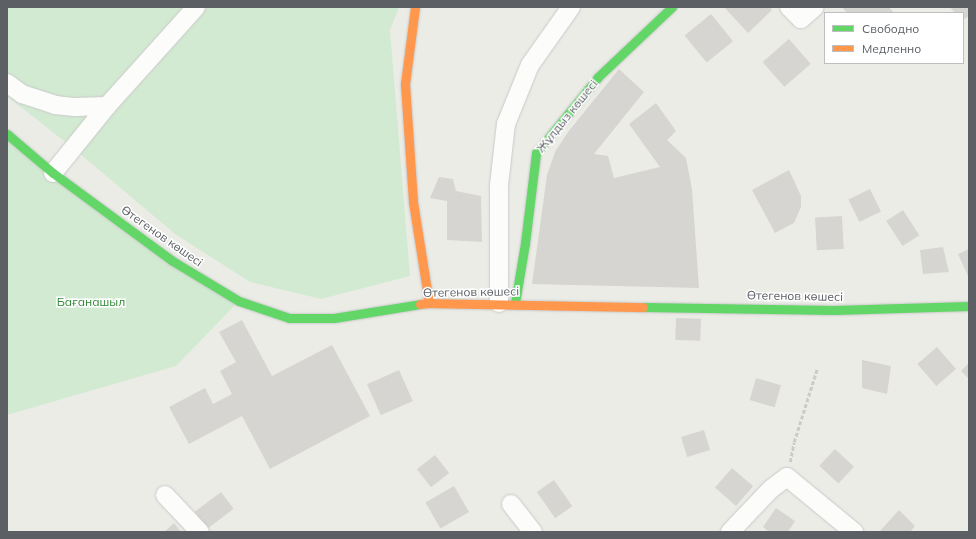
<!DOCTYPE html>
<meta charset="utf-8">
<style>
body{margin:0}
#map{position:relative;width:976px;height:539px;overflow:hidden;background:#ecece7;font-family:Mulish,sans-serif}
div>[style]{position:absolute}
.green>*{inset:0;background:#d3ead2}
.building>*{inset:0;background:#d6d5d2;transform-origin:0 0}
.path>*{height:2.5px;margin-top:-1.25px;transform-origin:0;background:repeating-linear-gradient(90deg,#c8cdca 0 4px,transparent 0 6px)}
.roads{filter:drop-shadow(0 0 1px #c9cac9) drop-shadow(0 0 1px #c9cac9)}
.street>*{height:18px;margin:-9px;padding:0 9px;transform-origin:9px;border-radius:9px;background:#fcfcfb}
.fast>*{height:9px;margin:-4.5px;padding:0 4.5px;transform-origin:4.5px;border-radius:4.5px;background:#63d668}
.slow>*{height:9px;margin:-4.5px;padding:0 4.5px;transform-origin:4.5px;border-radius:4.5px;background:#ff974d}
span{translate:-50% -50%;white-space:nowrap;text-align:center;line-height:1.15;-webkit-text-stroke:3px #fff;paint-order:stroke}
.street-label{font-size:12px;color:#5c6065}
.park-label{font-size:12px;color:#318736}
.frame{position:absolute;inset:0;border:8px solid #5c6065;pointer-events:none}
.legend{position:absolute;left:824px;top:12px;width:140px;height:52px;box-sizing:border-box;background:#fff;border:1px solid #bebfc1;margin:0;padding:5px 7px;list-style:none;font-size:12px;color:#5c6065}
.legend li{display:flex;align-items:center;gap:8px;height:20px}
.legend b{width:20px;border:1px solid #bebfc1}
</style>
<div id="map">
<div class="green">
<div style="clip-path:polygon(7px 7px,399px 7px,390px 30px,410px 276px,321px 299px,250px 282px,175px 234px,79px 153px,7px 96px)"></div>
<div style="clip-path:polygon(7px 139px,239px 301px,176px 366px,7px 415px)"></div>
</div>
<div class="building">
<div style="clip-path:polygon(724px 7px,770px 7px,772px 10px,748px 33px)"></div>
<div style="clip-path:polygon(842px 7px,889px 7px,894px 13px,847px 13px)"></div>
<div style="clip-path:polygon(950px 7px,969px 7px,969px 16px,963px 20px,963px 13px,955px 13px)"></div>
<div style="left:711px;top:14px;width:35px;height:34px;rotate:51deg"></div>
<div style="left:789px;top:39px;width:33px;height:35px;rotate:49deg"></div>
<div style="clip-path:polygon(619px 69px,644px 92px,594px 154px,608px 156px,614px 178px,660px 167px,629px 124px,656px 103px,676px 131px,667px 140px,686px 158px,692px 189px,699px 288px,532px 284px,547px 175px,555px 152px,568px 132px)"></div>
<div style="clip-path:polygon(789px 170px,801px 196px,801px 207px,794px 223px,775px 233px,752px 190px)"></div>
<div style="clip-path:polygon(439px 177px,453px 179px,456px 191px,481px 196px,482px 242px,447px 240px,447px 201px,430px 198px)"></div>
<div style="left:870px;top:189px;width:25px;height:24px;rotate:64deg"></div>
<div style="left:903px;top:210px;width:30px;height:20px;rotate:57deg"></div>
<div style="left:842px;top:216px;width:33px;height:27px;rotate:87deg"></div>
<div style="clip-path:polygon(943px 247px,949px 272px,923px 274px,920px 250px)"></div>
<div style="clip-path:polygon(969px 249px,969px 275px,968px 276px,958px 254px)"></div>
<div style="left:676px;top:318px;width:25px;height:22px;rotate:2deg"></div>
<div style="clip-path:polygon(242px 320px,272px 376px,332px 345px,370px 416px,270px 469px,242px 416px,189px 444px,169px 407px,205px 388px,213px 404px,232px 394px,220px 371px,236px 362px,219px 332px)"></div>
<div style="left:937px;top:347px;width:29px;height:26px;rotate:49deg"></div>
<div style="clip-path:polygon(862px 360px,891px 366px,887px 394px,862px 388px)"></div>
<div style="clip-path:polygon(969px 363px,969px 379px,961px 371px)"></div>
<div style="left:399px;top:370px;width:34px;height:35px;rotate:66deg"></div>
<div style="left:756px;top:378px;width:26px;height:23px;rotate:16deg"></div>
<div style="left:704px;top:430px;width:21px;height:24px;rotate:73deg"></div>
<div style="left:835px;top:449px;width:26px;height:23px;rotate:43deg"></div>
<div style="left:435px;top:455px;width:23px;height:23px;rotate:52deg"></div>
<div style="left:732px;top:468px;width:28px;height:26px;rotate:41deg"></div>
<div style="left:554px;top:480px;width:32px;height:21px;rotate:55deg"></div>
<div style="left:454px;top:486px;width:30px;height:33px;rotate:60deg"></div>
<div style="left:221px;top:492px;width:21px;height:33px;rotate:53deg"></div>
<div style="clip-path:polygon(776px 508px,795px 521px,788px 532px,769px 532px,763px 527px)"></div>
<div style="clip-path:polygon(899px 510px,915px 526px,910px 532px,879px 532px)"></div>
<div style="clip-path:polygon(174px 523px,181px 532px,164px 532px)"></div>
</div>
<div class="path">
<div style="left:790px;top:462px;width:20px;rotate:-79deg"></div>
<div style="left:794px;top:442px;width:77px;rotate:-72.5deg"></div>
</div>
<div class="roads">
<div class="street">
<div style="left:789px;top:7px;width:17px;rotate:45deg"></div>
<div style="left:801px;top:19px;width:18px;rotate:-41deg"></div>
<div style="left:7px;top:83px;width:19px;rotate:36deg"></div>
<div style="left:22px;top:94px;width:35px;rotate:18deg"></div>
<div style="left:55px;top:105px;width:20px;rotate:6deg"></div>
<div style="left:75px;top:107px;width:32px;rotate:-2deg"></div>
<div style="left:53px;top:173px;width:86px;rotate:-51.1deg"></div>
<div style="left:107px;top:106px;width:133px;rotate:-48deg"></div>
<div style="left:499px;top:303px;width:118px;rotate:-90deg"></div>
<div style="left:499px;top:185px;width:61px;rotate:-83.5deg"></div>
<div style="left:506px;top:124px;width:64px;rotate:-67.9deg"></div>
<div style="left:530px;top:65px;width:71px;rotate:-54.7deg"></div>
<div style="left:165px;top:495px;width:51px;rotate:46.6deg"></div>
<div style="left:511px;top:504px;width:36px;rotate:52deg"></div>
<div style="left:730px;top:532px;width:59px;rotate:-46.4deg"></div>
<div style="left:771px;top:489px;width:20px;rotate:-37deg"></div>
<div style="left:787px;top:477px;width:87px;rotate:39.4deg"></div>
</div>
<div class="fast">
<div style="left:7px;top:134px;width:60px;rotate:40.3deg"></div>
<div style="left:53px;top:173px;width:147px;rotate:36.4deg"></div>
<div style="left:171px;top:260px;width:79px;rotate:31.1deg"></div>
<div style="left:239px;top:301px;width:53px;rotate:18.8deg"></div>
<div style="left:289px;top:318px;width:45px"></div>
<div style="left:334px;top:318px;width:87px;rotate:-9.2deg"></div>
<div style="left:515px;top:303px;width:61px;rotate:-80.5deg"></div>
<div style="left:525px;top:243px;width:91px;rotate:-83deg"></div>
<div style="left:536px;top:153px;width:98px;rotate:-50.8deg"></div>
<div style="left:598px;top:77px;width:102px;rotate:-43.4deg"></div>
<div style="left:643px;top:307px;width:191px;rotate:0.9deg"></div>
<div style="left:834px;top:310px;width:135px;rotate:-1.7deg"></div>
</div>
<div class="slow">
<div style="left:415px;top:7px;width:78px;rotate:97.4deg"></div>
<div style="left:405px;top:84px;width:118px;rotate:86.1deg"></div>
<div style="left:413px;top:202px;width:102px;rotate:81deg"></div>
<div style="left:420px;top:304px;width:9px;rotate:-6deg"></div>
<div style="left:429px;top:303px;width:214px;rotate:1.1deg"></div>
</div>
</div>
<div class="street-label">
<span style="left:567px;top:116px;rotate:-51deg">Жұлдыз көшесі</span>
<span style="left:162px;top:236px;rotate:35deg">Өтегенов көшесі</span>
<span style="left:471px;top:292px;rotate:-1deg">Өтегенов көшесі</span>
<span style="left:795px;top:296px;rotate:1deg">Өтегенов көшесі</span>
</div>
<div class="park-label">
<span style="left:91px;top:302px">Бағанашыл</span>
</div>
<div class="frame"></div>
<ul class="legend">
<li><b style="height:5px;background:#63d668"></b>Свободно</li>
<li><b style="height:5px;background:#ff974d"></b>Медленно</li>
</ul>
</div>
